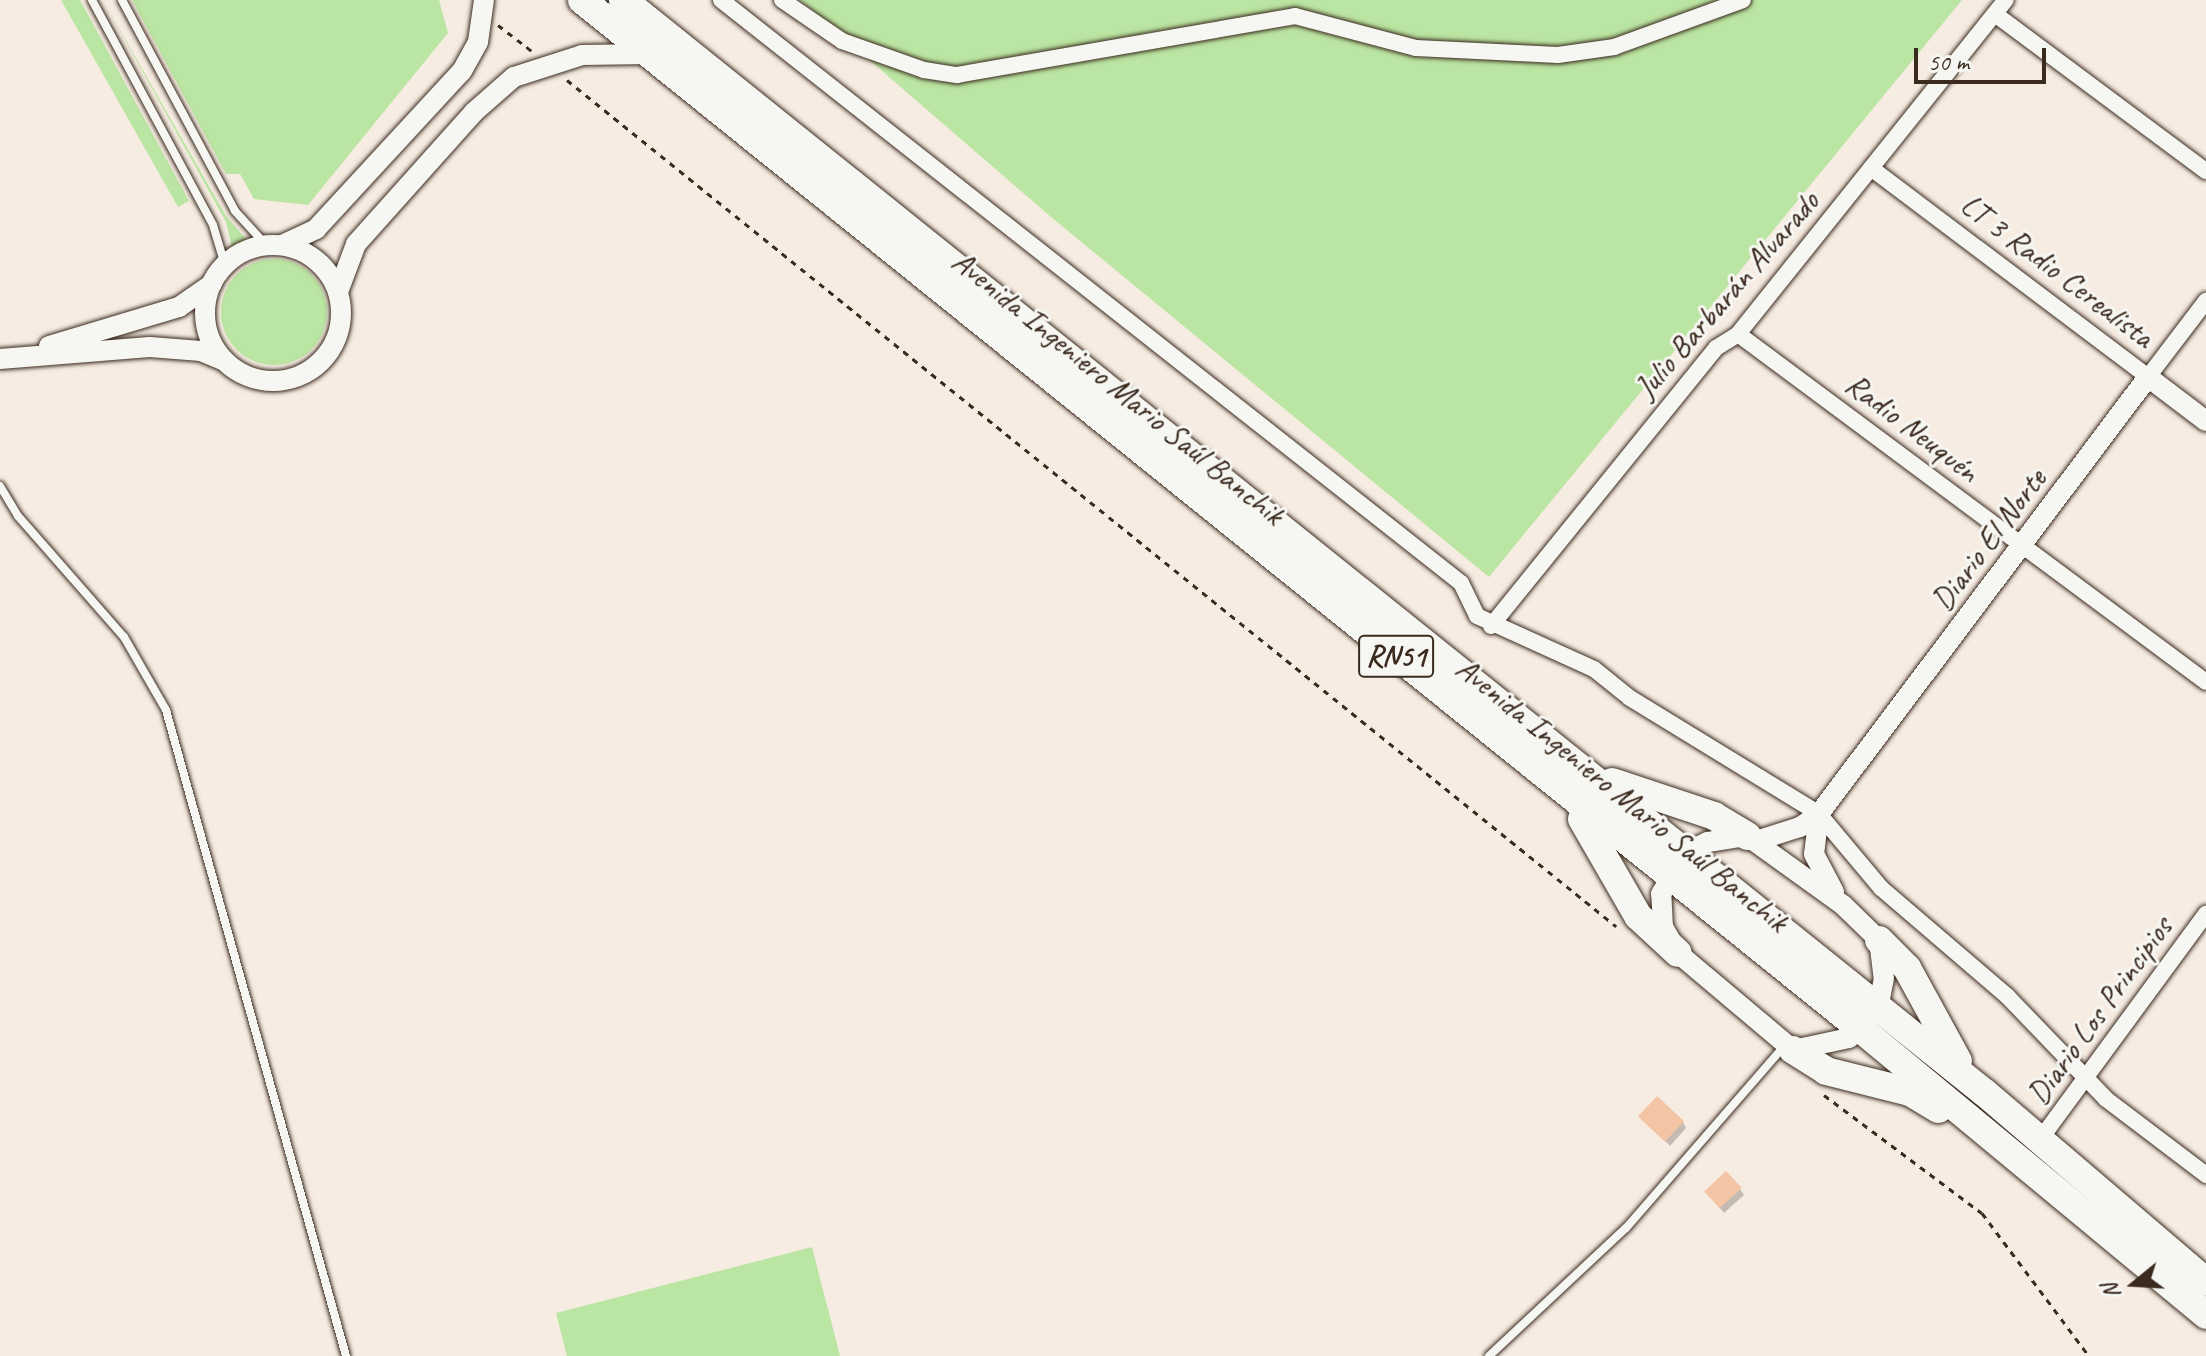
<!DOCTYPE html>
<meta charset="utf-8">
<style>
body{margin:0}
#map{position:relative;width:2206px;height:1356px;overflow:hidden;background:#f6ece2;font-family:Caveat,sans-serif}
div>[style]{position:absolute}
.green>*{inset:0;background:#bbe5a2}
.round{border-radius:50%}
.shadow>*{inset:0;background:#0003}
.building>*{inset:0;background:#f4c5a4;transform-origin:0 0}
.path>*{height:3px;margin-top:-1.5px;transform-origin:0;background:repeating-linear-gradient(90deg,#3b2a1e 0 6px,transparent 0 12px)}
.roads{filter:drop-shadow(0 0 2px #3b2a1e) drop-shadow(0 0 2px #3b2a1e)}
.service>*{height:8px;margin:-4px;padding:0 4px;transform-origin:4px;border-radius:4px;background:#f6f6f2}
.minor>*{height:16px;margin:-8px;padding:0 8px;transform-origin:8px;border-radius:8px;background:#f6f6f2}
.tertiary>*{height:20px;margin:-10px;padding:0 10px;transform-origin:10px;border-radius:10px;background:#f6f6f2}
.tertiary>.ring{margin:-10px;padding:0;box-sizing:content-box;background:none;border:20px solid #f6f6f2;border-radius:50%}
.trunk>*{height:28px;margin:-14px;padding:0 14px;transform-origin:14px;border-radius:14px;background:#f6f6f2}
span{translate:-50% -50%;white-space:nowrap;text-align:center;line-height:1.15;-webkit-text-stroke:6px #f6f6f2;paint-order:stroke}
.shield-label span{padding:2px 6px;background:#f6f6f2;border:2px solid;border-radius:6px;-webkit-text-stroke-width:0}
.shield-label{font-size:30px;color:#3b2a1e;font-weight:700}
.street-label{font-size:32px;color:#3b2a1e}
.north{position:absolute;left:2094px;top:1244px;width:80px;height:80px;-webkit-text-stroke:6px #f6f6f2;paint-order:stroke;rotate:252deg;font-size:22px;font-weight:700;line-height:32px;text-align:center;color:#3b2a1e}
.north::after{content:'';display:block;margin:auto;width:28px;height:36px;background:#3b2a1e;clip-path:polygon(50% 0,100% 100%,50% 72%,0 100%)}
.scale{position:absolute;left:1914px;top:48px;width:132px;height:36px;box-sizing:border-box;border:4px solid #3b2a1e;border-top:0;padding-left:10px;font-size:24px;line-height:28px;white-space:nowrap;color:#3b2a1e;-webkit-text-stroke:6px #f6f6f2;paint-order:stroke}
</style>
<div id="map">
<div class="green">
<div style="clip-path:polygon(61px 0,80px 0,189px 201px,178px 207px)"></div>
<div style="clip-path:polygon(103px 0,226px 216px,247px 240px,232px 247px,226px 222px)"></div>
<div style="clip-path:polygon(132px 0,439px 0,448px 33px,308px 205px,254px 199px,240px 174px,226px 174px)"></div>
<div style="clip-path:polygon(800px 0,1962px 0,1489px 577px,1051px 217px)"></div>
<div class="round" style="left:221px;top:259px;width:106px;height:106px"></div>
<div style="clip-path:polygon(812px 1247px,840px 1356px,567px 1356px,556px 1313px)"></div>
</div>
<div class="shadow">
<div style="clip-path:polygon(1641px 1116px,1683px 1122px,1686px 1128px,1670px 1146px)"></div>
<div style="clip-path:polygon(1740px 1189px,1744px 1195px,1724px 1213px,1707px 1192px)"></div>
</div>
<div class="building">
<div style="left:1657px;top:1096px;width:37px;height:28px;rotate:43deg"></div>
<div style="left:1726px;top:1171px;width:23px;height:30px;rotate:47deg"></div>
</div>
<div class="path">
<div style="left:498px;top:25px;width:44px;rotate:37.6deg"></div>
<div style="left:567px;top:80px;width:1348px;rotate:38.89deg"></div>
<div style="left:1824px;top:1095px;width:197px;rotate:36.8deg"></div>
<div style="left:1982px;top:1213px;width:179px;rotate:53.2deg"></div>
</div>
<div class="roads">
<div class="service">
<div style="left:92px;top:0;width:255px;rotate:61.7deg"></div>
<div style="left:213px;top:225px;width:42px;rotate:73.3deg"></div>
<div style="left:122px;top:0;width:239px;rotate:61.8deg"></div>
<div style="left:235px;top:211px;width:46px;rotate:47.6deg"></div>
<div style="left:0;top:486px;width:35px;rotate:59deg"></div>
<div style="left:18px;top:516px;width:161px;rotate:48.8deg"></div>
<div style="left:124px;top:637px;width:84px;rotate:60.1deg"></div>
<div style="left:166px;top:710px;width:671px;rotate:74.43deg"></div>
<div style="left:1489px;top:1356px;width:187px;rotate:-43.1deg"></div>
<div style="left:1626px;top:1228px;width:242px;rotate:-49deg"></div>
</div>
<div class="minor">
<div style="left:721px;top:0;width:942px;rotate:38.23deg"></div>
<div style="left:1461px;top:583px;width:37px;rotate:64deg"></div>
<div style="left:1477px;top:616px;width:128px;rotate:24.4deg"></div>
<div style="left:1594px;top:669px;width:46px;rotate:38.9deg"></div>
<div style="left:1630px;top:698px;width:222px;rotate:31.5deg"></div>
<div style="left:1819px;top:814px;width:97px;rotate:50deg"></div>
<div style="left:1881px;top:888px;width:167px;rotate:40.6deg"></div>
<div style="left:2008px;top:997px;width:141px;rotate:46.1deg"></div>
<div style="left:2106px;top:1099px;width:126px;rotate:37.2deg"></div>
<div style="left:782px;top:0;width:73px;rotate:34.3deg"></div>
<div style="left:842px;top:41px;width:87px;rotate:19.5deg"></div>
<div style="left:924px;top:70px;width:33px;rotate:9deg"></div>
<div style="left:957px;top:75px;width:343px;rotate:-9.9deg"></div>
<div style="left:1295px;top:16px;width:125px;rotate:14.8deg"></div>
<div style="left:1416px;top:48px;width:142px;rotate:2.8deg"></div>
<div style="left:1558px;top:55px;width:57px;rotate:-8.1deg"></div>
<div style="left:1614px;top:47px;width:137px;rotate:-20deg"></div>
<div style="left:1995px;top:14px;width:263px;rotate:36.7deg"></div>
<div style="left:1871px;top:168px;width:347px;rotate:37deg"></div>
<div style="left:2148px;top:377px;width:96px;rotate:-52.7deg"></div>
<div style="left:1738px;top:334px;width:583px;rotate:36.63deg"></div>
<div style="left:1491px;top:626px;width:358px;rotate:-51deg"></div>
<div style="left:1716px;top:348px;width:26px;rotate:-32deg"></div>
<div style="left:1738px;top:334px;width:428px;rotate:-51.3deg"></div>
<div style="left:2039px;top:1141px;width:282px;rotate:-53.7deg"></div>
</div>
<div class="tertiary">
<div style="left:282px;top:245px;width:38px;rotate:-25deg"></div>
<div style="left:316px;top:229px;width:215px;rotate:-47.3deg"></div>
<div style="left:462px;top:71px;width:33px;rotate:-61deg"></div>
<div style="left:478px;top:42px;width:42px;rotate:-81.9deg"></div>
<div class="ring" style="left:205px;top:245px;width:116px;height:116px"></div>
<div style="left:338px;top:292px;width:51px;rotate:-69.4deg"></div>
<div style="left:356px;top:244px;width:177px;rotate:-48.2deg"></div>
<div style="left:474px;top:112px;width:53px;rotate:-41.2deg"></div>
<div style="left:514px;top:77px;width:71px;rotate:-17.9deg"></div>
<div style="left:582px;top:55px;width:69px;rotate:-0.8deg"></div>
<div style="left:49px;top:346px;width:136px;rotate:-16.7deg"></div>
<div style="left:179px;top:307px;width:40px;rotate:-34.9deg"></div>
<div style="left:0;top:359px;width:150px;rotate:-4.6deg"></div>
<div style="left:150px;top:347px;width:51px;rotate:4.5deg"></div>
<div style="left:201px;top:351px;width:26px;rotate:23deg"></div>
<div style="left:1819px;top:814px;width:40px;rotate:97.1deg"></div>
<div style="left:1814px;top:854px;width:43px;rotate:62.2deg"></div>
<div style="left:1747px;top:836px;width:118px;rotate:35.7deg"></div>
<div style="left:1843px;top:905px;width:50px;rotate:44.2deg"></div>
<div style="left:1879px;top:940px;width:38px;rotate:83deg"></div>
<div style="left:1884px;top:978px;width:32px;rotate:101deg"></div>
<div style="left:1878px;top:1009px;width:41px;rotate:135deg"></div>
<div style="left:1849px;top:1038px;width:57px;rotate:167.9deg"></div>
<div style="left:1793px;top:1050px;width:150px;rotate:-139.9deg"></div>
<div style="left:1678px;top:953px;width:30px;rotate:-120deg"></div>
<div style="left:1663px;top:927px;width:33px;rotate:-93deg"></div>
<div style="left:1661px;top:894px;width:48px;rotate:-59.7deg"></div>
<div style="left:1685px;top:853px;width:25px;rotate:-26deg"></div>
<div style="left:1708px;top:842px;width:39px;rotate:-9deg"></div>
<div style="left:1756px;top:841px;width:46px;rotate:-17.7deg"></div>
<div style="left:1800px;top:827px;width:23px;rotate:-34deg"></div>
<div style="left:1819px;top:814px;width:547px;rotate:-53.03deg"></div>
<div style="left:2148px;top:377px;width:73px;rotate:37.2deg"></div>
</div>
<div class="trunk">
<div style="left:582px;top:0;width:1643px;rotate:38.82deg"></div>
<div style="left:1862px;top:1030px;width:447px;rotate:39.6deg"></div>
<div style="left:623px;top:0;width:1746px;rotate:38.75deg"></div>
<div style="left:1985px;top:1093px;width:291px;rotate:40.5deg"></div>
<div style="left:1612px;top:782px;width:108px;rotate:18.4deg"></div>
<div style="left:1714px;top:816px;width:39px;rotate:31deg"></div>
<div style="left:1582px;top:819px;width:112px;rotate:60deg"></div>
<div style="left:1638px;top:916px;width:54px;rotate:42.8deg"></div>
<div style="left:1879px;top:940px;width:40px;rotate:45deg"></div>
<div style="left:1907px;top:968px;width:106px;rotate:61.3deg"></div>
<div style="left:1793px;top:1050px;width:39px;rotate:32deg"></div>
<div style="left:1826px;top:1071px;width:87px;rotate:14deg"></div>
<div style="left:1910px;top:1092px;width:33px;rotate:31deg"></div>
</div>
</div>
<div class="shield-label">
<span style="left:1396px;top:656px">RN51</span>
</div>
<div class="street-label">
<span style="left:2057px;top:271px;rotate:37deg">LT 3 Radio Cerealista</span>
<span style="left:1727px;top:295px;rotate:-49deg">Julio Barbarán Alvarado</span>
<span style="left:1118px;top:388px;rotate:39deg">Avenida Ingeniero Mario Saúl Banchik</span>
<span style="left:1912px;top:428px;rotate:37deg">Radio Neuquén</span>
<span style="left:1989px;top:540px;rotate:-53deg">Diario El Norte</span>
<span style="left:1622px;top:795px;rotate:39deg">Avenida Ingeniero Mario Saúl Banchik</span>
<span style="left:2100px;top:1011px;rotate:-54deg">Diario Los Principios</span>
</div>
<div class="north">N</div>
<div class="scale">50 m</div>
</div>
